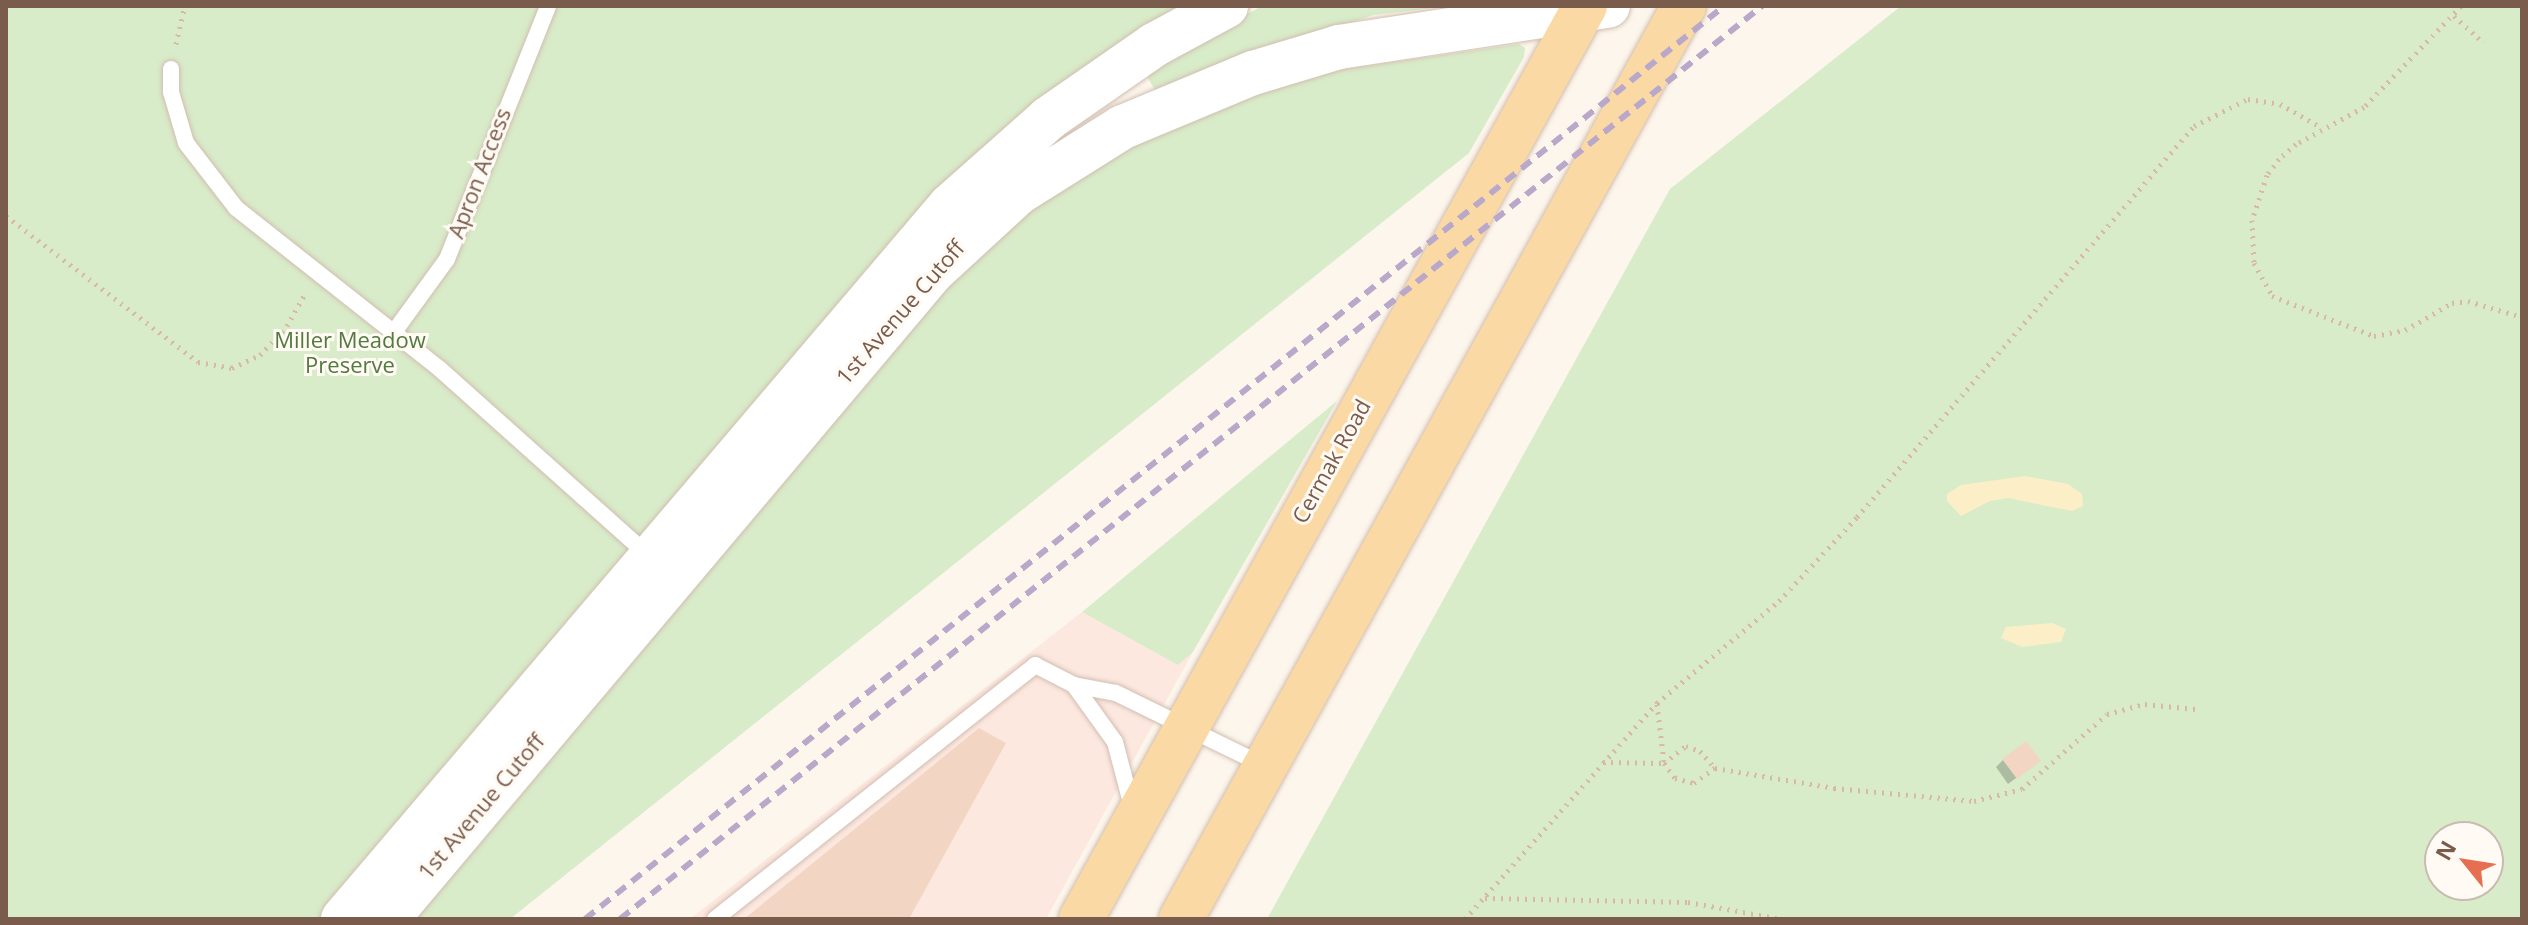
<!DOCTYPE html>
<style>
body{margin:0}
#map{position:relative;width:2528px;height:925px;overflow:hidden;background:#fdf6ec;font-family:"Open Sans",sans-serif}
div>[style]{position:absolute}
.commercial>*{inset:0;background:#fde8e0}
.green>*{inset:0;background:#d8ecc9}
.sand>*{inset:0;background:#fcefc7}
.shadow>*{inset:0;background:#0003}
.building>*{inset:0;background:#f3d5c3;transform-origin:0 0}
.path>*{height:5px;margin-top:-2.5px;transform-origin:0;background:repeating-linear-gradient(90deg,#d9b8a5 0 2px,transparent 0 8px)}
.roads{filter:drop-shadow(0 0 2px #d1beb0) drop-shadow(0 0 2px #d1beb0)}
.service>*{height:16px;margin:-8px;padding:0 8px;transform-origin:8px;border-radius:8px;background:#fff}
.secondary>*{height:44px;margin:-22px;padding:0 22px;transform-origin:22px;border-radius:22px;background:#fff}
.primary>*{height:44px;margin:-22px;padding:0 22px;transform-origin:22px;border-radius:22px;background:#fbd9a5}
.rail>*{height:6px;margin-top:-3px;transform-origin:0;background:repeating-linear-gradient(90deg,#b9a8c9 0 12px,transparent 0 20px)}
span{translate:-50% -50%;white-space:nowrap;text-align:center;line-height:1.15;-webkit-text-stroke:6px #fffaf3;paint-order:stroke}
.street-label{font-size:22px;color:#7a5c4d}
.park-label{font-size:22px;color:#537a41}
.frame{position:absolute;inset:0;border:8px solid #7a5c4d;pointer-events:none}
.north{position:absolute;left:2424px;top:821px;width:80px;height:80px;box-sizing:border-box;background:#fffaf3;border:2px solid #cabbb1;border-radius:50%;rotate:300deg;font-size:22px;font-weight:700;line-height:32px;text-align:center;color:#7a5c4d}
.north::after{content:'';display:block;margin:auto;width:28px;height:36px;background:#e76f51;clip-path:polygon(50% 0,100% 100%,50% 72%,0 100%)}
</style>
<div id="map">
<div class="commercial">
<div style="clip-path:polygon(1082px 612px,1177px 664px,1193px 652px,1046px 919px,690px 919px)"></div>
</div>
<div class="green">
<div style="clip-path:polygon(6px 6px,1199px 6px,1178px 16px,526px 676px,320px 919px,6px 919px)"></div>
<div style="clip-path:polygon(1262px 6px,1453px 6px,1373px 15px,1156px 92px,1144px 71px)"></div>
<div style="clip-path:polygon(evenodd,1901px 6px,2522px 6px,2522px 919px,1267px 919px,1670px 189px,1901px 6px,2440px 837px,2488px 837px,2488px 885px,2440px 885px,2440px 837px)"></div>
<div style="clip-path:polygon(1519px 44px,1525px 48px,1524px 57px,1469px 153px,510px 919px,403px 919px,827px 417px,1008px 219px,1132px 137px,1288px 77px)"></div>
<div style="clip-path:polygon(1337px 401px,1193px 652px,1178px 665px,1082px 612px)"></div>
</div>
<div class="sand">
<div style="clip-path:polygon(2025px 476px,2068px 484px,2082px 494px,2083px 506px,2072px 511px,2008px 498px,1990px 501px,1961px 516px,1947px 501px,1947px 494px,1961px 485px)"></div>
<div style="clip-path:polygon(2052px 623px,2066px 629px,2061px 642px,2022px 647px,2001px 638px,2006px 627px)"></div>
</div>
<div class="shadow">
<div style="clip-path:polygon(2003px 760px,2039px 761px,2008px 784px,1996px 767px)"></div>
</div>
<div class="building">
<div style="clip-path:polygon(979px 728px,1006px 743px,909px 919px,744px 919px)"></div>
<div style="left:2026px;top:741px;width:25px;height:30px;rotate:53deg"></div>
</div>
<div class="path">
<div style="left:2461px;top:6px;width:140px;rotate:133.8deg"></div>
<div style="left:2364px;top:107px;width:77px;rotate:151.4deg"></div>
<div style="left:2296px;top:144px;width:23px;rotate:139deg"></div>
<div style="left:2279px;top:159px;width:20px;rotate:127deg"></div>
<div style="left:2267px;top:175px;width:47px;rotate:108.4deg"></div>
<div style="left:2252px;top:220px;width:43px;rotate:87.3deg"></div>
<div style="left:2254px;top:263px;width:38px;rotate:61deg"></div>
<div style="left:2272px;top:296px;width:110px;rotate:21.4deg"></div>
<div style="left:2374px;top:336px;width:32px;rotate:-11deg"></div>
<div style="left:2405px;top:330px;width:54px;rotate:-29.9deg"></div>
<div style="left:2452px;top:303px;width:16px;rotate:-7deg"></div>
<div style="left:2468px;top:301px;width:56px;rotate:16.5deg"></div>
<div style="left:2454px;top:16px;width:40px;rotate:42deg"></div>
<div style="left:176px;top:44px;width:39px;rotate:-77deg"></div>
<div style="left:6px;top:216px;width:241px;rotate:37.2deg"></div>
<div style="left:198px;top:362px;width:35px;rotate:10deg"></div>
<div style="left:232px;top:368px;width:31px;rotate:-25deg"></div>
<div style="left:260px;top:355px;width:40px;rotate:-47deg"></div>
<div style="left:287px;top:326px;width:38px;rotate:-61deg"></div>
<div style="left:1657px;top:704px;width:57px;rotate:83deg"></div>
<div style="left:1603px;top:762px;width:61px;rotate:0.9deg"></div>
<div style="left:1664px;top:763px;width:19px;rotate:54deg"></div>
<div style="left:1675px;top:778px;width:20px;rotate:15deg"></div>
<div style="left:1694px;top:783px;width:26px;rotate:-36deg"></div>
<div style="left:1715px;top:768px;width:121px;rotate:9.5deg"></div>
<div style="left:1834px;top:788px;width:141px;rotate:5.3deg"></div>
<div style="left:1974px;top:801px;width:49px;rotate:-14deg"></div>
<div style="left:2022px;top:789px;width:113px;rotate:-41.4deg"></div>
<div style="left:2107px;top:714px;width:39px;rotate:-15deg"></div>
<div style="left:2145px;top:704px;width:51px;rotate:5.6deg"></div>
<div style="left:1664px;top:763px;width:28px;rotate:-38deg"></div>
<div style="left:1686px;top:746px;width:15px;rotate:20deg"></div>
<div style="left:1700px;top:751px;width:23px;rotate:49deg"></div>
<div style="left:1485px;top:898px;width:203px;rotate:1.1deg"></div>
<div style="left:1688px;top:902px;width:96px;rotate:10.3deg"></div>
<div style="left:1465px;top:919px;width:289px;rotate:-48.4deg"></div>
<div style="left:1657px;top:703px;width:159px;rotate:-39.9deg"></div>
<div style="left:1779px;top:601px;width:115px;rotate:-47.1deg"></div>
<div style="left:1857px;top:517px;width:516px;rotate:-49.24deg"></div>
<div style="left:2194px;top:126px;width:60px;rotate:-26.6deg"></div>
<div style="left:2248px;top:99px;width:32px;rotate:9deg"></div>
<div style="left:2280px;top:104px;width:48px;rotate:29.7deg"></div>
</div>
<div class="roads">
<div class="service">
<div style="left:171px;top:69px;width:23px;rotate:90deg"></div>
<div style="left:171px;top:92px;width:53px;rotate:73.6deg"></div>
<div style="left:186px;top:143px;width:82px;rotate:52.4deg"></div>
<div style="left:236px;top:208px;width:261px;rotate:38.3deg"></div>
<div style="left:441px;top:370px;width:279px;rotate:41.8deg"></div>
<div style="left:394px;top:332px;width:90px;rotate:-54deg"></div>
<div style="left:447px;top:259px;width:272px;rotate:-68.2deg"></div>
<div style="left:1074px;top:685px;width:70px;rotate:54.3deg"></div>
<div style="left:1115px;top:742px;width:67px;rotate:75.3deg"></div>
<div style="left:715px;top:919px;width:409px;rotate:-38.4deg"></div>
<div style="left:1035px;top:665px;width:44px;rotate:27.1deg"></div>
<div style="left:1074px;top:685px;width:43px;rotate:10.8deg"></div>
<div style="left:1116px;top:693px;width:164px;rotate:26.1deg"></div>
</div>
<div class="secondary">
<div style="left:343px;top:919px;width:936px;rotate:-49.59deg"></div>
<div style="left:950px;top:206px;width:132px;rotate:-41.6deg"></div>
<div style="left:1049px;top:118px;width:128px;rotate:-34.8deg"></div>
<div style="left:1154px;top:45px;width:82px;rotate:-28.4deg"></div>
<div style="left:387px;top:919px;width:846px;rotate:-49.89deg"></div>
<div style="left:932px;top:272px;width:117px;rotate:-42.6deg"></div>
<div style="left:1018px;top:193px;width:124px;rotate:-32.2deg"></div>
<div style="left:1123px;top:127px;width:141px;rotate:-22.6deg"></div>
<div style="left:1253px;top:73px;width:90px;rotate:-16.8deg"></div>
<div style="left:1339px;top:47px;width:272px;rotate:-8.7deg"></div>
</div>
<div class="primary">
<div style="left:1081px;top:919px;width:1043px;rotate:-61.1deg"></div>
<div style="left:1181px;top:919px;width:1042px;rotate:-61.15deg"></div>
</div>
</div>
<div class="rail">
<div style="left:585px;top:919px;width:1460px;rotate:-38.71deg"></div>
<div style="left:620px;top:919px;width:1462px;rotate:-38.64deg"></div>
</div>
<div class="street-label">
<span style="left:479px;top:173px;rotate:-69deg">Apron Access</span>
<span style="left:900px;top:312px;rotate:-49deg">1st Avenue Cutoff</span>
<span style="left:1331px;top:461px;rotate:-61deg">Cermak Road</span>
<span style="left:481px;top:806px;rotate:-50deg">1st Avenue Cutoff</span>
</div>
<div class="park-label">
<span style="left:350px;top:352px">Miller Meadow<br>Preserve</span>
</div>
<div class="frame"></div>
<div class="north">N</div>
</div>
